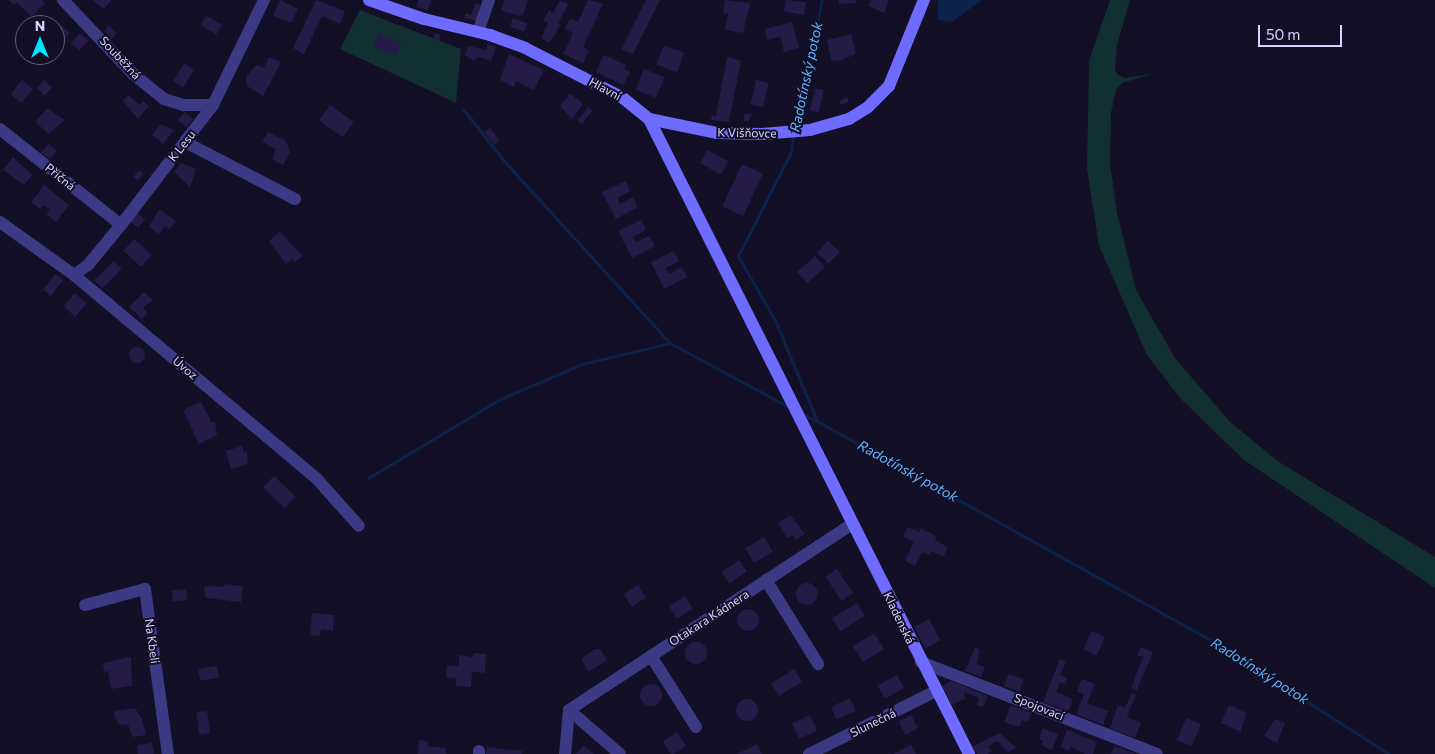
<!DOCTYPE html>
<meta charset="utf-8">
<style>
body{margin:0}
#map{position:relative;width:1435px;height:754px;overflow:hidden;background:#130f26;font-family:Commissioner,sans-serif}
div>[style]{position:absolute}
.green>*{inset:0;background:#12302f}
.water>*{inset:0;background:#0c2248}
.stream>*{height:3px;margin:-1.5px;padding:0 1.5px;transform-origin:1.5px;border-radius:1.5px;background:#0c2248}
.building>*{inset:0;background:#241b47;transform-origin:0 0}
.round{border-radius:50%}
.street>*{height:12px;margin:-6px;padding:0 6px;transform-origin:6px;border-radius:6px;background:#3d3a85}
.secondary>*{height:12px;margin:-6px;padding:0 6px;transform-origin:6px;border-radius:6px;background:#6f6bff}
span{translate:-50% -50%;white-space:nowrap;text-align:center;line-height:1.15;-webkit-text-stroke:4px #130f26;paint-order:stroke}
.street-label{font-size:12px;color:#d9d4ff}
.water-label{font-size:14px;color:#62b6ff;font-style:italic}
.north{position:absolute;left:15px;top:15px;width:50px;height:50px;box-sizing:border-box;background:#130f26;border:1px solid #625e7d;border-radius:50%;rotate:0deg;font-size:14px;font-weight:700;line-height:20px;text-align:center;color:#d9d4ff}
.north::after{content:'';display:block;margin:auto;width:18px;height:22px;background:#00e5ff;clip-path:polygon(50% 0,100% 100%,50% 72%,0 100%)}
.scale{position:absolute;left:1258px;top:25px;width:84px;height:22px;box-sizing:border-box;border:2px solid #d9d4ff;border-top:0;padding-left:6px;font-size:15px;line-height:18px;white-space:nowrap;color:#d9d4ff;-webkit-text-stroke:4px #130f26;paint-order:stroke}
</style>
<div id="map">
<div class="green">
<div style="clip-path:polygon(1110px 0,1130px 0,1117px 45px,1115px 70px,1118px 75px,1125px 78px,1155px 73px,1122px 83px,1116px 90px,1111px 113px,1110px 163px,1117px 213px,1136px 290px,1175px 358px,1230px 422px,1279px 462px,1435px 557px,1435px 588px,1244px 460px,1180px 398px,1147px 355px,1099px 246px,1087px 169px,1089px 61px)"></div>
<div style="clip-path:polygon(360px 10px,461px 49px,456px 103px,340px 49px)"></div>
</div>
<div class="water">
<div style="clip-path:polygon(938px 0,982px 0,952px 22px,938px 20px)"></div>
</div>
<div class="stream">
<div style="left:463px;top:109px;width:69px;rotate:51.5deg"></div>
<div style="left:506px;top:163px;width:242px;rotate:47.7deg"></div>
<div style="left:794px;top:129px;width:132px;rotate:-77.8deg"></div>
<div style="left:793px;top:135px;width:17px;rotate:97deg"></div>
<div style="left:791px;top:152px;width:117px;rotate:117deg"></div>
<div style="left:738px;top:256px;width:74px;rotate:60deg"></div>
<div style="left:775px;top:320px;width:109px;rotate:67.4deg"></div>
<div style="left:817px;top:421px;width:458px;rotate:29.1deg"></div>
<div style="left:1217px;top:644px;width:204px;rotate:32.6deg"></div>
<div style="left:801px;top:413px;width:18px;rotate:27deg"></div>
<div style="left:368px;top:478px;width:154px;rotate:-30.9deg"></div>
<div style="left:500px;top:399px;width:89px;rotate:-23.1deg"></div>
<div style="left:582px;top:364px;width:90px;rotate:-13.4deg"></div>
<div style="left:670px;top:343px;width:135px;rotate:28.3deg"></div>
</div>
<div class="building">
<div style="clip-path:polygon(9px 0,42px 0,45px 3px,32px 17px,17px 3px,14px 5px)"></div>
<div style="clip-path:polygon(92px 0,111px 0,104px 9px)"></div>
<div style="clip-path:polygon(280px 0,298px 9px,291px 23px,273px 16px)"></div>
<div style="clip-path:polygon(316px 0,345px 11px,340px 24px,322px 16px,304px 54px,293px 48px)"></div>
<div style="clip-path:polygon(418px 0,431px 0,428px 10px,416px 7px)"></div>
<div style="clip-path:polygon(505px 0,528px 0,523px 15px,518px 16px,501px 10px)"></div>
<div style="clip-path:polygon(560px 0,568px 4px,558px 24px,561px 25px,549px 43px,541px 38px,548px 23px,543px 21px,549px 10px,553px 13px)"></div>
<div style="clip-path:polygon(588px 0,603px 4px,583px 47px,589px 50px,583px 63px,563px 54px,573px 33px,565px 29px,570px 18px,578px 22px)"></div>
<div style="clip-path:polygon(646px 0,660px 0,633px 54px,621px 49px)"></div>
<div style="clip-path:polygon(725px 0,750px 3px,743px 33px,725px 30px,728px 14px,723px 13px)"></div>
<div style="clip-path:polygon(786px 0,806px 2px,804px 15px,784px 11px)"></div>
<div style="clip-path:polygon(839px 0,856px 0,856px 3px,839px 4px)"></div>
<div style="clip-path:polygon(871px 0,889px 0,884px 13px,868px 6px)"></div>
<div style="clip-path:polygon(475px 3px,481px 5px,476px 21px,464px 18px,466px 13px,471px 15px)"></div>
<div style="left:206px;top:16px;width:18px;height:11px;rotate:29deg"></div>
<div style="left:513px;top:18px;width:15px;height:9px;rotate:20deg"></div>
<div style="clip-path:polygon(792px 22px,799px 48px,784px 52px,780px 37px,767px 40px,765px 29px)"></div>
<div style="clip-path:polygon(58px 23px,70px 33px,55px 51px,55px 26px)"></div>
<div style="left:109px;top:26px;width:11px;height:7px;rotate:45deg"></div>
<div style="left:80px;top:33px;width:11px;height:14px;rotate:41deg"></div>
<div style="clip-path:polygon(379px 33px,402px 43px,396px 55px,373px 47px)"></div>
<div style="clip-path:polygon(435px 33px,441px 35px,439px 41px,433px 38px)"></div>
<div style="clip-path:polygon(851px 34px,856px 54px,839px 61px,831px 60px,827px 40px)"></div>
<div style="clip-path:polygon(487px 44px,496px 47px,491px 61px,478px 57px,474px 61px,465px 55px,468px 46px,486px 50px)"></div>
<div style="left:664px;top:45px;width:22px;height:21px;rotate:21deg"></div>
<div style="clip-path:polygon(509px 54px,544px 70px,534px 90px,516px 81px,514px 87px,500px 80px)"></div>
<div style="clip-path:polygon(604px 55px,626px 65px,624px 69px,630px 72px,623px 85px,596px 72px)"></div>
<div style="clip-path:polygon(269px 57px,281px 62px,263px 96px,247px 86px,246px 77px,256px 65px,264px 68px)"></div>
<div style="clip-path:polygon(727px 57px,741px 61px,729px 122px,711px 120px,712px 115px,716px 116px)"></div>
<div style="left:184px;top:63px;width:12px;height:21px;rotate:31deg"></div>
<div style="left:644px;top:69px;width:22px;height:22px;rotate:22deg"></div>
<div style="left:22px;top:80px;width:14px;height:18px;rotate:39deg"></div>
<div style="left:44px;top:80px;width:11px;height:11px;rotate:41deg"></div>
<div style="left:756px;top:80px;width:13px;height:25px;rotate:13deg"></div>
<div style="left:815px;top:88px;width:9px;height:23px;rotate:13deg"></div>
<div style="clip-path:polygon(570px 93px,583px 104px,572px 119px,560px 106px)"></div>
<div style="clip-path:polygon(128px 95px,140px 105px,143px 101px,149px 106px,138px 119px,123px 101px)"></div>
<div style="clip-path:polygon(847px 97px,849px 102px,841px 105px,839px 101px)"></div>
<div style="left:330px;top:105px;width:29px;height:19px;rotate:35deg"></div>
<div style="left:588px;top:107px;width:6px;height:17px;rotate:39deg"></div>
<div style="clip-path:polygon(47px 108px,65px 120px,49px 134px,35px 122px)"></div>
<div style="left:185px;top:112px;width:11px;height:11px;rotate:41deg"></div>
<div style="clip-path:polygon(744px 114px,752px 114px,748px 121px,744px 121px)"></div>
<div style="clip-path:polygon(161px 124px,174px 130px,163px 144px,152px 135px)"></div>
<div style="left:490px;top:128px;width:16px;height:7px;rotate:52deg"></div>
<div style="clip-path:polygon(268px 132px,286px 141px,290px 152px,283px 165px,273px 160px,275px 149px,262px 142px)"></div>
<div style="left:48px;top:144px;width:11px;height:11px;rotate:38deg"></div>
<div style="left:707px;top:150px;width:24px;height:15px;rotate:28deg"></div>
<div style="clip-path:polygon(13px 157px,32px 175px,24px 185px,3px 170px)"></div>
<div style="clip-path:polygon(181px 163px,196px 169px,190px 187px,174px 172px)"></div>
<div style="left:742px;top:164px;width:23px;height:47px;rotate:25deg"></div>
<div style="left:139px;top:170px;width:6px;height:9px;rotate:39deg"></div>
<div style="clip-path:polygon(626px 181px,630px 191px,617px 198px,620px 204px,633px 197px,638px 207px,616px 219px,602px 192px)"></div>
<div style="clip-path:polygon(44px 185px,69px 205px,56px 222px,46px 214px,50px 210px,43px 205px,40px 209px,31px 202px)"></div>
<div style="clip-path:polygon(159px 209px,176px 221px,170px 229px,165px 226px,159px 234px,149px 227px)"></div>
<div style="left:137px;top:213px;width:10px;height:11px;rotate:37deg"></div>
<div style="clip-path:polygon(641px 220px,646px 230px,633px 237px,635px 240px,636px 242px,649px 236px,655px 246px,632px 258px,618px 231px)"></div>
<div style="clip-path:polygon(280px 232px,303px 256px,295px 262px,292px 259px,286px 264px,269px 241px)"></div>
<div style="left:134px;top:239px;width:24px;height:16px;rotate:42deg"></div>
<div style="left:828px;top:241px;width:16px;height:16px;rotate:43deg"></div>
<div style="clip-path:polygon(674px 251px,679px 261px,666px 268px,669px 274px,682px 267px,687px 277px,664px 289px,651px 262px)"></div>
<div style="left:815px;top:256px;width:15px;height:24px;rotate:48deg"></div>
<div style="left:114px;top:261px;width:11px;height:28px;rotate:45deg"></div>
<div style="left:55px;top:274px;width:10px;height:20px;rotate:37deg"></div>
<div style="clip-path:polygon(144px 292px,153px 300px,143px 308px,148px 313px,142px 319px,129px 307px)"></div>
<div style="clip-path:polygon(74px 293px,87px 303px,75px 317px,64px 306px)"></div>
<div class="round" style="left:129px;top:347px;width:16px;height:16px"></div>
<div style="clip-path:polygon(201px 402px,212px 423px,215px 422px,217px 435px,199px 444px,183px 410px)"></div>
<div style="clip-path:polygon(242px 446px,244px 453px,247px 452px,248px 464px,231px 469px,226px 451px)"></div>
<div style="left:274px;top:476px;width:30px;height:16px;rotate:44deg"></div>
<div style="clip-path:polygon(790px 515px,805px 534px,796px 540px,793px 535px,787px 538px,778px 523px)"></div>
<div style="clip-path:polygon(908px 527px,919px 532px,921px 528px,936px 536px,935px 540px,948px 547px,943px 557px,931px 551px,929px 555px,922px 552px,915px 566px,905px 561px,914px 542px,903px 537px)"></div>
<div style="left:764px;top:537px;width:17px;height:22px;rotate:59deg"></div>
<div style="left:739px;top:560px;width:14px;height:21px;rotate:56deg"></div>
<div style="left:837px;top:569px;width:29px;height:14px;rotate:56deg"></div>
<div class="round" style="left:796px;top:583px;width:22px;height:22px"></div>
<div style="clip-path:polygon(224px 584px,243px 586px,241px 602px,205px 598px,204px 586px,224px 587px)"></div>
<div style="left:638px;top:585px;width:15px;height:17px;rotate:58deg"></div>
<div style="left:186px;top:589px;width:11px;height:14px;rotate:85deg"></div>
<div style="left:685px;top:596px;width:15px;height:19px;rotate:58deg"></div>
<div style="left:857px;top:603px;width:15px;height:29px;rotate:58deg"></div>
<div class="round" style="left:737px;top:609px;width:22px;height:22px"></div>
<div style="clip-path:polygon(312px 613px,334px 615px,333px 631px,321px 629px,320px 636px,310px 635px)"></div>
<div style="left:929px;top:619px;width:24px;height:17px;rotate:62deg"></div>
<div style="left:1091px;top:631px;width:15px;height:20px;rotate:23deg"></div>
<div style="left:874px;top:633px;width:19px;height:25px;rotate:58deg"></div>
<div class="round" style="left:685px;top:642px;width:22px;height:22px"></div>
<div style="clip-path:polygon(975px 647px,980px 650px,977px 664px,985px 667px,981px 677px,965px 671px)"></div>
<div style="clip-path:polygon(1141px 647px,1153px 652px,1137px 690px,1131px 688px,1143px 657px,1137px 655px)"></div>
<div style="clip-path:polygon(595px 649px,600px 649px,607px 660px,589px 672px,581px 659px)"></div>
<div style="clip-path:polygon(473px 653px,486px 654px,485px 673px,472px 672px,471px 687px,456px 686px,456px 678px,446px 677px,447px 665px,459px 666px,459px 655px,473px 657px)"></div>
<div style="clip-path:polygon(131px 657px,132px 686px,111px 689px,108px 671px,104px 672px,103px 663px)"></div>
<div style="clip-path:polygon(1060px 659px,1066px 662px,1060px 675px,1067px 678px,1065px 684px,1060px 682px,1056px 692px,1073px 699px,1068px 711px,1043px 702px)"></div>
<div style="left:217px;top:666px;width:12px;height:19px;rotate:81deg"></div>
<div style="left:794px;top:669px;width:15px;height:27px;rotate:58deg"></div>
<div style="clip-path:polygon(1009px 674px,1023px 679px,1020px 692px,1004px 686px)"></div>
<div style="left:897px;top:675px;width:15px;height:22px;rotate:62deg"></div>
<div style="clip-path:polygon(1082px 679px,1095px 684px,1087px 703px,1108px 711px,1103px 725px,1076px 714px,1084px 694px,1077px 692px)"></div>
<div style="clip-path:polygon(951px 681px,988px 696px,983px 707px,977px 705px,979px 698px,964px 692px,965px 699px,952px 705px,942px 686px)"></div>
<div class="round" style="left:640px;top:684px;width:22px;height:22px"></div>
<div style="clip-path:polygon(1132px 693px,1136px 694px,1127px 717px,1141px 723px,1135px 738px,1110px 728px,1118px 705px,1125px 708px)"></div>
<div style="left:850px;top:698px;width:14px;height:21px;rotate:65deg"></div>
<div class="round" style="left:736px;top:699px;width:22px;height:22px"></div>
<div style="clip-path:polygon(1011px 705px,1031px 713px,1028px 722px,1022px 720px,1019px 727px,1004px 722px)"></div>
<div style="clip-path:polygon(1229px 705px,1246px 713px,1241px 732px,1221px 723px)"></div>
<div style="clip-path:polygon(135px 708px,142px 719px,146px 735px,133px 737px,128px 725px,119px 724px,115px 717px,114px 711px)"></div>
<div style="left:207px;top:711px;width:22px;height:11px;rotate:82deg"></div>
<div style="left:810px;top:715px;width:17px;height:20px;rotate:65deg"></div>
<div style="left:911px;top:715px;width:15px;height:14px;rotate:62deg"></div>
<div style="left:1186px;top:718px;width:16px;height:24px;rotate:22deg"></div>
<div style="clip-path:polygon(1275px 719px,1285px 723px,1277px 743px,1264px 736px)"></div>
<div style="clip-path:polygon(1043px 728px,1058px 734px,1052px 750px,1041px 745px,1043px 741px,1039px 739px)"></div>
<div style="clip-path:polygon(1067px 730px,1097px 742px,1093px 754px,1085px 754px,1071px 746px,1069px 751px,1061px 747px)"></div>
<div style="left:677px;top:732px;width:17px;height:17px;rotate:57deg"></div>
<div style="clip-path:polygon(1000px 733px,1016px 748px,1008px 752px,997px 741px,988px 746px,991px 751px,988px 754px,977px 754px,973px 746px)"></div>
<div style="clip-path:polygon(419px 740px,428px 741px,427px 746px,446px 748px,446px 754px,418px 754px)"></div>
<div style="clip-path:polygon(152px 743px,154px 754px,138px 754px,137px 745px)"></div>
<div style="clip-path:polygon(757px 744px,762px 754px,737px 754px)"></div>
<div style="clip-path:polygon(584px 745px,594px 754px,576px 754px)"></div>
<div style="clip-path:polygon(911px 745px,916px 754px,893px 754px)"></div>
<div style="clip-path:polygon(1115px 746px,1136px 754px,1111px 754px)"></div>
<div style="clip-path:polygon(487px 747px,522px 751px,522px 754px,486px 754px)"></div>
</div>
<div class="street">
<div style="left:63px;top:0;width:100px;rotate:46.6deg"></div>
<div style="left:132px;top:73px;width:41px;rotate:39.1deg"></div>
<div style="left:164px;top:99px;width:21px;rotate:17deg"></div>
<div style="left:184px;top:105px;width:29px"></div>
<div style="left:478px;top:32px;width:34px;rotate:-71deg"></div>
<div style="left:0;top:129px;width:154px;rotate:38.4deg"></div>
<div style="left:185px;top:142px;width:124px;rotate:27.4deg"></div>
<div style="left:0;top:222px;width:91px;rotate:35.6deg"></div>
<div style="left:74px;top:275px;width:316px;rotate:40deg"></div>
<div style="left:316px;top:478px;width:64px;rotate:48.1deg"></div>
<div style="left:74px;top:275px;width:17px;rotate:-36deg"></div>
<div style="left:88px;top:265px;width:52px;rotate:-50.5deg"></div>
<div style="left:121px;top:225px;width:151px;rotate:-52.5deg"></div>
<div style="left:213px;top:105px;width:117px;rotate:-64.1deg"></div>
<div style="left:766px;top:580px;width:99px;rotate:58.2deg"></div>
<div style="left:85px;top:605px;width:62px;rotate:-14.9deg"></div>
<div style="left:145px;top:589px;width:167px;rotate:82.1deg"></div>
<div style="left:651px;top:656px;width:84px;rotate:57.6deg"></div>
<div style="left:921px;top:662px;width:253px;rotate:21.3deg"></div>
<div style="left:569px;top:710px;width:339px;rotate:-33.3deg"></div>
<div style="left:569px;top:710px;width:67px;rotate:40.8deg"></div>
<div style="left:479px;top:754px;width:3px;rotate:-90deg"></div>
<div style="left:565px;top:754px;width:44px;rotate:-84.8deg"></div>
<div style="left:809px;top:754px;width:142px;rotate:-26.4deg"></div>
</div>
<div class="secondary">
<div style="left:369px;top:0;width:58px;rotate:19.1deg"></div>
<div style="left:424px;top:19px;width:68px;rotate:13.6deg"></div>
<div style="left:490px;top:35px;width:37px;rotate:20deg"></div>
<div style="left:525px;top:48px;width:110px;rotate:27deg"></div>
<div style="left:623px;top:98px;width:33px;rotate:39deg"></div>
<div style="left:649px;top:119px;width:711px;rotate:63.25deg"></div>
<div style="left:649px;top:119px;width:69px;rotate:11.6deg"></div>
<div style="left:717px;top:133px;width:45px;rotate:1.3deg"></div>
<div style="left:762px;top:134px;width:48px;rotate:-4.8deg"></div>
<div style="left:810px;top:130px;width:41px;rotate:-15.8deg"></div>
<div style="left:849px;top:119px;width:22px;rotate:-32deg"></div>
<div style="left:868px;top:107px;width:30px;rotate:-45deg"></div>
<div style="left:889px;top:86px;width:93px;rotate:-67.9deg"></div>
</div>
<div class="street-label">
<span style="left:120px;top:58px;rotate:47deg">Souběžná</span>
<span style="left:605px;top:89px;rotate:28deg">Hlavní</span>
<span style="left:747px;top:133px;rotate:1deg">K Višňovce</span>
<span style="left:182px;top:146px;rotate:-52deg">K Lesu</span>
<span style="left:60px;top:177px;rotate:39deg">Příčná</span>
<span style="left:185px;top:368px;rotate:40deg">Úvoz</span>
<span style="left:709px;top:618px;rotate:-33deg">Otakara Kádnera</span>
<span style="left:899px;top:618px;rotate:64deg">Kladenská</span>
<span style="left:152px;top:641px;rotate:82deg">Na Kbeli</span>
<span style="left:1039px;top:707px;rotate:22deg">Spojovací</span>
<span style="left:873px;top:723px;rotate:-26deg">Slunečná</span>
</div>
<div class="water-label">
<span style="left:806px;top:77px;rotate:-78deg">Radotínský potok</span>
<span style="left:908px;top:471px;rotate:29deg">Radotínský potok</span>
<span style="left:1260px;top:671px;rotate:32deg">Radotínský potok</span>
</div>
<div class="north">N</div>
<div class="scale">50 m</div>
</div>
